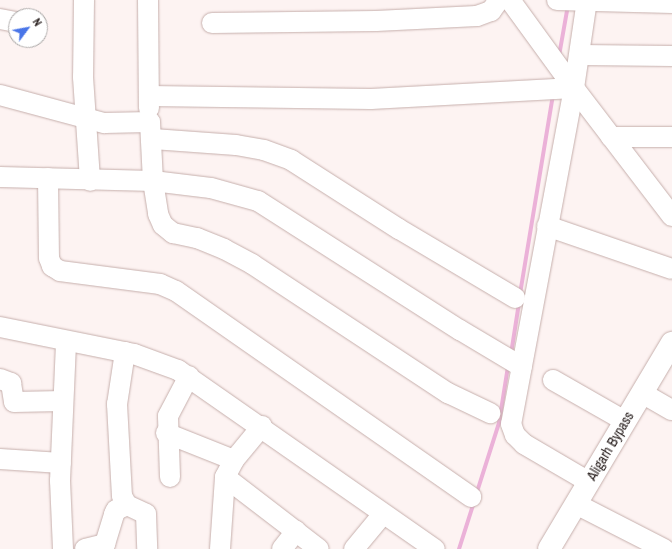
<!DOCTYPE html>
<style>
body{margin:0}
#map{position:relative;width:672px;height:549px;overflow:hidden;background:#fdf3f2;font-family:"Archivo Narrow",sans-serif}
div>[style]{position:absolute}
.stream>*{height:4px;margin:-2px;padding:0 2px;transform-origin:2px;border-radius:2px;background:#ebb1d8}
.roads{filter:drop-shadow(0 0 1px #c6afac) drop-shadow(0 0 1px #c6afac)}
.minor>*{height:20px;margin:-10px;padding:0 10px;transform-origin:10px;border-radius:10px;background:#fff}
.highway>*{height:22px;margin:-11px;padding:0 11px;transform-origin:11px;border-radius:11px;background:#fff}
span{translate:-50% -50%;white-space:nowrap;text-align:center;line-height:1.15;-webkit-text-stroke:3px #fff;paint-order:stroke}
.street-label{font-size:14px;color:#2b2221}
.north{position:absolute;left:8px;top:8px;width:40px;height:40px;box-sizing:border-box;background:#fff;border:1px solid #aaa7a6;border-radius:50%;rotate:58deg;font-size:11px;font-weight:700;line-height:16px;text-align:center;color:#2b2221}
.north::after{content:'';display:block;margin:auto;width:14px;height:18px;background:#4975e8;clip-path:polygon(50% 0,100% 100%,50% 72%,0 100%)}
</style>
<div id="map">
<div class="stream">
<div style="left:559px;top:56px;width:52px;rotate:-80deg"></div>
<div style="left:520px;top:294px;width:203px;rotate:-80.6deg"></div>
<div style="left:511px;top:354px;width:52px;rotate:-81.1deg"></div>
<div style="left:476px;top:495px;width:76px;rotate:-72.3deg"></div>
<div style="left:499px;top:423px;width:58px;rotate:-81deg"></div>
<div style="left:459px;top:549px;width:49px;rotate:-72.3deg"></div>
</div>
<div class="roads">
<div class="minor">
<div style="left:84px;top:0;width:77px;rotate:90.7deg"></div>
<div style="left:83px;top:77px;width:104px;rotate:86.1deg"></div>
<div style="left:148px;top:0;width:108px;rotate:89.5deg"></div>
<div style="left:510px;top:0;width:109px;rotate:54deg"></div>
<div style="left:574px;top:88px;width:342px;rotate:100.6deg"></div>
<div style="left:511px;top:424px;width:12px;rotate:70deg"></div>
<div style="left:515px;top:435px;width:13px;rotate:45deg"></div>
<div style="left:524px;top:444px;width:75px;rotate:30.3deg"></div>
<div style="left:557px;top:0;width:115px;rotate:1.5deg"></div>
<div style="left:587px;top:0;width:89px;rotate:98.4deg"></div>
<div style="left:574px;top:88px;width:161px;rotate:52.6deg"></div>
<div style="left:0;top:19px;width:16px;rotate:11deg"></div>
<div style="left:212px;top:23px;width:164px;rotate:-0.7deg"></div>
<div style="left:376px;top:21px;width:101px;rotate:-2.8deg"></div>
<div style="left:477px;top:16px;width:15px;rotate:-20deg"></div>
<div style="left:491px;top:11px;width:14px;rotate:-54deg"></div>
<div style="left:580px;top:55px;width:92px;rotate:0.6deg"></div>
<div style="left:0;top:95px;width:108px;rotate:15.1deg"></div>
<div style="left:104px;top:123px;width:46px;rotate:-1.2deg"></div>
<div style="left:150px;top:122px;width:59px;rotate:87.1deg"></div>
<div style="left:153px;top:181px;width:33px;rotate:81deg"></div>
<div style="left:158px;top:214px;width:12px;rotate:66deg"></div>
<div style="left:163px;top:225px;width:13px;rotate:39deg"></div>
<div style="left:173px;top:233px;width:25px;rotate:12deg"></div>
<div style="left:197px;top:238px;width:29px;rotate:22deg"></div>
<div style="left:224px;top:249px;width:32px;rotate:28deg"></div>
<div style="left:252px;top:264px;width:235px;rotate:33.4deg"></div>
<div style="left:448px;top:393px;width:47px;rotate:25.5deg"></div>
<div style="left:149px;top:96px;width:222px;rotate:0.8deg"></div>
<div style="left:371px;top:99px;width:203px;rotate:-3.1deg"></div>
<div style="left:611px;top:137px;width:61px"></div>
<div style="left:153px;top:139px;width:83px;rotate:4.1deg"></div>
<div style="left:236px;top:145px;width:28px;rotate:10deg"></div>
<div style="left:264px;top:150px;width:29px;rotate:20deg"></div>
<div style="left:291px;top:160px;width:128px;rotate:32.6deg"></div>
<div style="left:399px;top:229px;width:135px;rotate:30.7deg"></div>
<div style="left:0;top:177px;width:153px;rotate:1.5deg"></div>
<div style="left:153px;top:181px;width:58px;rotate:6.9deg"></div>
<div style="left:211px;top:188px;width:49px;rotate:15.5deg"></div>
<div style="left:258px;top:201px;width:240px;rotate:32.6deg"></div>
<div style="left:460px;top:330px;width:72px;rotate:30.8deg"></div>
<div style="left:48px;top:178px;width:80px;rotate:89.3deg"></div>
<div style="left:49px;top:258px;width:9px;rotate:69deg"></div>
<div style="left:52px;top:266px;width:9px;rotate:32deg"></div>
<div style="left:60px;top:271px;width:101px;rotate:7.4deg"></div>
<div style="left:160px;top:284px;width:17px;rotate:24deg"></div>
<div style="left:176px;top:291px;width:360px;rotate:34.9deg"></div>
<div style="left:547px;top:226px;width:132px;rotate:19deg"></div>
<div style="left:0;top:327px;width:137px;rotate:11.4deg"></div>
<div style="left:134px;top:354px;width:47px;rotate:20deg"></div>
<div style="left:178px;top:370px;width:313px;rotate:34.9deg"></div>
<div style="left:125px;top:352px;width:53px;rotate:98.7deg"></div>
<div style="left:117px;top:404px;width:92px;rotate:86.9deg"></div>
<div style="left:122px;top:496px;width:10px;rotate:61deg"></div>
<div style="left:127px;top:505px;width:21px;rotate:25deg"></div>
<div style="left:146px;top:514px;width:35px;rotate:88deg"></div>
<div style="left:0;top:379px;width:12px;rotate:20deg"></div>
<div style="left:11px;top:383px;width:19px;rotate:81deg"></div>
<div style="left:14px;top:402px;width:49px;rotate:-1.2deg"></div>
<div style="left:553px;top:380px;width:83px;rotate:29.7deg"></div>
<div style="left:642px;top:393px;width:34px;rotate:30deg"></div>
<div style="left:166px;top:433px;width:73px;rotate:21.7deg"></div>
<div style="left:0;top:459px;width:61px;rotate:3.8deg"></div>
<div style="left:170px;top:477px;width:61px;rotate:-91.9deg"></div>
<div style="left:168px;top:416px;width:45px;rotate:-62.3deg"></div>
<div style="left:225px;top:477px;width:118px;rotate:37.5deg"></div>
<div style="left:576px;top:504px;width:99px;rotate:27.1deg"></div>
<div style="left:63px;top:549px;width:68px;rotate:-92.5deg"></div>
<div style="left:60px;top:481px;width:140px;rotate:-87.5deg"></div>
<div style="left:85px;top:549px;width:21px;rotate:-14deg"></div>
<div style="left:105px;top:544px;width:31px;rotate:-73deg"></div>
<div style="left:114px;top:514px;width:4px;rotate:-63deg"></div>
<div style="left:116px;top:510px;width:12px;rotate:-24deg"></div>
<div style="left:220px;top:549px;width:72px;rotate:-86deg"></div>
<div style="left:225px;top:477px;width:19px;rotate:-62deg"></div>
<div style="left:234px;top:460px;width:44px;rotate:-50.5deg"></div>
<div style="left:282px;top:549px;width:23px;rotate:-52deg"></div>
<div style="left:354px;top:549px;width:45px;rotate:-50.4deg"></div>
</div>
<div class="highway">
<div style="left:549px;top:549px;width:240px;rotate:-59.2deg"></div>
</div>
</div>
<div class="street-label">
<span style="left:610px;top:446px;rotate:-59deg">Aligarh Bypass</span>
</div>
<div class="north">N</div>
</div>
